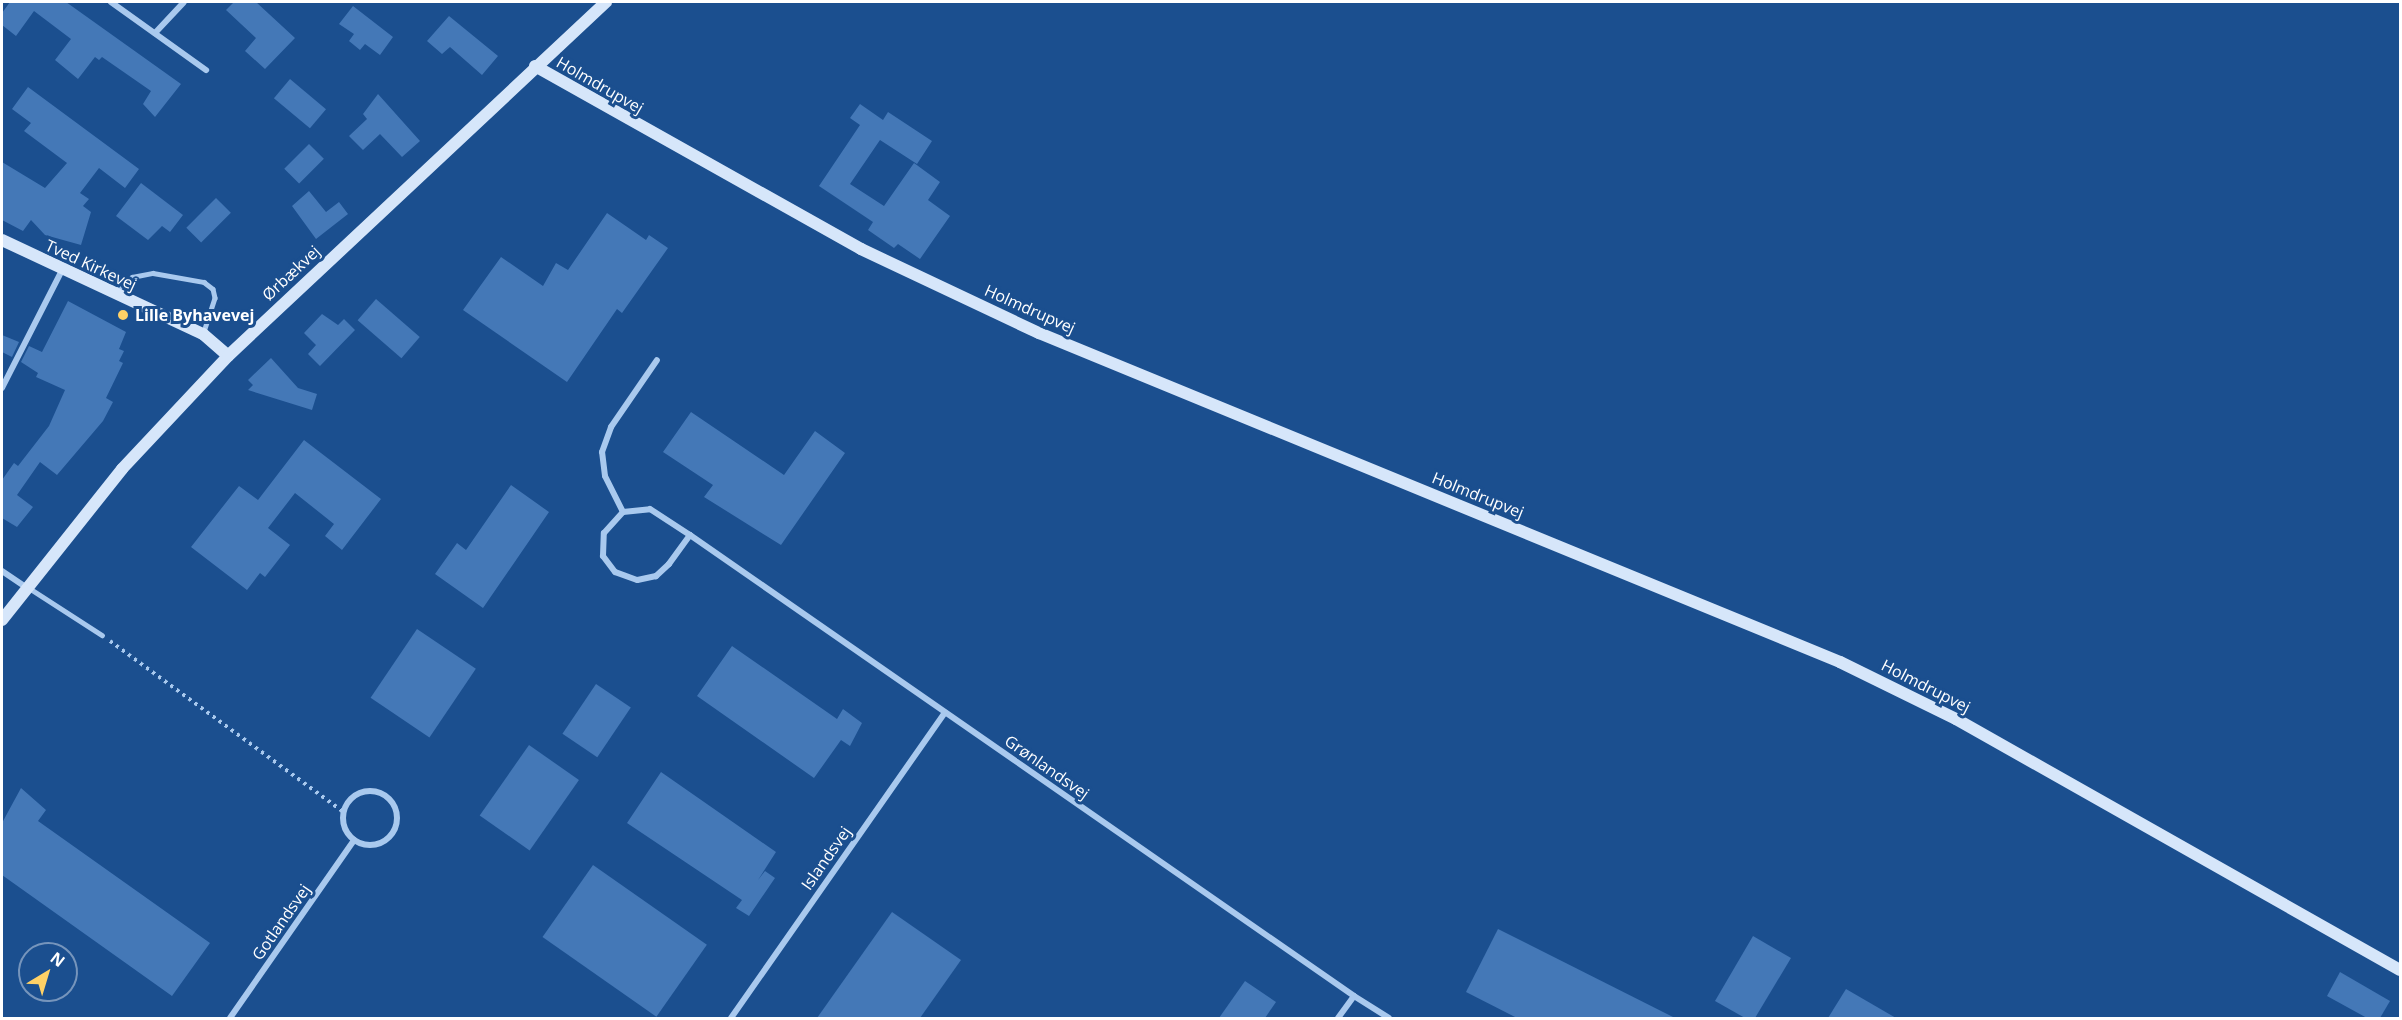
<!DOCTYPE html>
<meta charset="utf-8">
<style>
body{margin:0}
#map{position:relative;width:2402px;height:1020px;overflow:hidden;background:#1b4f8f;font-family:"Open Sans",sans-serif}
div>[style]{position:absolute}
.building>*{inset:0;background:#4478b7;transform-origin:0 0}
.path>*{height:4px;margin-top:-2px;transform-origin:0;background:repeating-linear-gradient(90deg,#a9c9ee 0 3px,transparent 0 7.5px)}
.lane>*{height:4.5px;margin:-2.25px;padding:0 2.25px;transform-origin:2.25px;border-radius:2.25px;background:#a9c9ee}
.street>*{height:6px;margin:-3px;padding:0 3px;transform-origin:3px;border-radius:3px;background:#a9c9ee}
.street>.ring{margin:-3px;padding:0;box-sizing:content-box;background:none;border:6px solid #a9c9ee;border-radius:50%}
.secondary>*{height:12px;margin:-6px;padding:0 6px;transform-origin:6px;border-radius:6px;background:#d6e6fa}
.dots>*{width:16px;height:16px;translate:-50% -50%;box-sizing:border-box;border:3px solid #1b4f8f;border-radius:50%}
span{translate:-50% -50%;white-space:nowrap;text-align:center;line-height:1.15;-webkit-text-stroke:6px #1b4f8f;paint-order:stroke}
.street-label{font-size:16px;color:#fff}
.poi-label{font-size:16px;color:#fff;font-weight:700}
.left{translate:0 -50%;text-align:left}
.frame{position:absolute;inset:0;border:3px solid #fff;pointer-events:none}
.north{position:absolute;left:18px;top:942px;width:60px;height:60px;box-sizing:border-box;background:#1b4f8f;border:2px solid #7695bc;border-radius:50%;rotate:38deg;font-size:16px;font-weight:700;line-height:24px;text-align:center;color:#fff}
.north::after{content:'';display:block;margin:auto;width:21px;height:27px;background:#ffd166;clip-path:polygon(50% 0,100% 100%,50% 72%,0 100%)}
</style>
<div id="map">
<div class="building">
<div style="clip-path:polygon(10px 2px,66px 2px,181px 84px,155px 117px,143px 104px,151px 91px,102px 57px,99px 60px,95px 57px,78px 79px,55px 60px,71px 39px,34px 11px,16px 36px,2px 25px,2px 13px)"></div>
<div style="clip-path:polygon(234px 2px,256px 2px,295px 38px,265px 69px,245px 51px,256px 38px,226px 10px)"></div>
<div style="clip-path:polygon(353px 6px,393px 37px,380px 55px,365px 44px,360px 50px,349px 41px,354px 34px,339px 24px)"></div>
<div style="clip-path:polygon(449px 16px,498px 56px,482px 75px,450px 47px,442px 54px,427px 41px)"></div>
<div style="left:290px;top:79px;width:47px;height:25px;rotate:40deg"></div>
<div style="clip-path:polygon(28px 87px,139px 169px,125px 188px,99px 168px,80px 193px,89px 199px,83px 206px,91px 212px,81px 245px,45px 235px,31px 220px,23px 231px,2px 220px,2px 162px,45px 188px,67px 163px,24px 131px,31px 123px,12px 109px)"></div>
<div style="clip-path:polygon(378px 94px,420px 141px,402px 157px,380px 134px,363px 150px,349px 136px,367px 119px,363px 114px)"></div>
<div style="clip-path:polygon(860px 104px,883px 120px,888px 112px,932px 141px,917px 164px,880px 140px,850px 184px,884px 206px,914px 163px,940px 182px,928px 200px,950px 216px,920px 259px,898px 244px,894px 248px,868px 230px,873px 222px,819px 186px,860px 125px,850px 118px)"></div>
<div style="left:309px;top:144px;width:21px;height:35px;rotate:45deg"></div>
<div style="clip-path:polygon(141px 183px,183px 215px,170px 232px,162px 226px,148px 240px,116px 216px)"></div>
<div style="clip-path:polygon(309px 191px,326px 212px,339px 202px,348px 214px,316px 239px,292px 206px)"></div>
<div style="left:216px;top:198px;width:21px;height:42px;rotate:45deg"></div>
<div style="clip-path:polygon(607px 213px,646px 240px,649px 235px,668px 248px,622px 313px,617px 309px,567px 382px,463px 310px,501px 257px,543px 286px,556px 263px,568px 270px)"></div>
<div style="left:376px;top:299px;width:58px;height:28px;rotate:41deg"></div>
<div style="clip-path:polygon(68px 301px,126px 332px,119px 349px,124px 351px,119px 361px,123px 363px,106px 398px,113px 402px,103px 421px,57px 475px,40px 462px,17px 495px,33px 507px,17px 527px,2px 518px,2px 480px,14px 463px,18px 466px,49px 426px,65px 390px,36px 377px,38px 373px,21px 362px,29px 346px,42px 352px)"></div>
<div style="clip-path:polygon(322px 314px,338px 325px,344px 319px,355px 330px,320px 366px,308px 354px,316px 345px,304px 333px)"></div>
<div style="clip-path:polygon(2px 335px,19px 342px,12px 357px,2px 352px)"></div>
<div style="clip-path:polygon(271px 358px,298px 388px,317px 394px,312px 410px,248px 390px,253px 385px,248px 380px)"></div>
<div style="clip-path:polygon(691px 412px,784px 475px,815px 431px,845px 453px,781px 545px,704px 497px,713px 485px,663px 452px)"></div>
<div style="clip-path:polygon(304px 440px,381px 499px,342px 550px,325px 536px,334px 524px,295px 493px,268px 528px,290px 545px,265px 577px,260px 573px,247px 590px,191px 547px,239px 486px,258px 500px)"></div>
<div style="clip-path:polygon(511px 485px,549px 512px,483px 608px,435px 574px,457px 543px,466px 550px)"></div>
<div style="left:417px;top:629px;width:71px;height:83px;rotate:34deg"></div>
<div style="clip-path:polygon(732px 646px,837px 719px,843px 709px,862px 723px,850px 746px,841px 740px,814px 778px,697px 696px)"></div>
<div style="left:596px;top:684px;width:42px;height:60px;rotate:34deg"></div>
<div style="left:529px;top:745px;width:61px;height:86px;rotate:35deg"></div>
<div style="clip-path:polygon(661px 772px,776px 852px,758px 880px,765px 871px,775px 878px,749px 916px,736px 908px,742px 900px,627px 823px)"></div>
<div style="clip-path:polygon(21px 788px,46px 810px,38px 821px,210px 943px,172px 996px,2px 875px,2px 823px)"></div>
<div style="left:593px;top:865px;width:139px;height:88px;rotate:35deg"></div>
<div style="clip-path:polygon(892px 912px,961px 960px,920px 1018px,817px 1018px)"></div>
<div style="clip-path:polygon(1498px 929px,1675px 1018px,1517px 1018px,1466px 992px)"></div>
<div style="clip-path:polygon(1753px 936px,1791px 958px,1755px 1018px,1745px 1018px,1715px 1001px)"></div>
<div style="clip-path:polygon(2340px 972px,2390px 1001px,2380px 1018px,2367px 1018px,2327px 996px)"></div>
<div style="clip-path:polygon(1245px 981px,1276px 1002px,1265px 1018px,1219px 1018px)"></div>
<div style="clip-path:polygon(1846px 989px,1896px 1018px,1828px 1018px)"></div>
</div>
<div class="path">
<div style="left:110px;top:641px;width:290px;rotate:36.2deg"></div>
</div>
<div class="lane">
<div style="left:115px;top:291px;width:22px;rotate:-39deg"></div>
<div style="left:132px;top:277px;width:21px;rotate:-11deg"></div>
<div style="left:153px;top:273px;width:52px;rotate:10deg"></div>
<div style="left:204px;top:282px;width:11px;rotate:38deg"></div>
<div style="left:213px;top:289px;width:9px;rotate:77deg"></div>
<div style="left:215px;top:298px;width:38px;rotate:108deg"></div>
<div style="left:29px;top:588px;width:87px;rotate:32.8deg"></div>
</div>
<div class="street">
<div style="left:111px;top:2px;width:117px;rotate:35.6deg"></div>
<div style="left:155px;top:33px;width:42px;rotate:-46.9deg"></div>
<div style="left:2px;top:388px;width:132px;rotate:-63deg"></div>
<div style="left:623px;top:512px;width:40px;rotate:-116.6deg"></div>
<div style="left:605px;top:476px;width:24px;rotate:-97deg"></div>
<div style="left:602px;top:452px;width:27px;rotate:-70deg"></div>
<div style="left:611px;top:427px;width:81px;rotate:-55.5deg"></div>
<div style="left:690px;top:535px;width:36px;rotate:126deg"></div>
<div style="left:669px;top:564px;width:18px;rotate:137deg"></div>
<div style="left:656px;top:576px;width:19px;rotate:168deg"></div>
<div style="left:637px;top:580px;width:23px;rotate:-160deg"></div>
<div style="left:615px;top:572px;width:20px;rotate:-127deg"></div>
<div style="left:603px;top:556px;width:23px;rotate:-88deg"></div>
<div style="left:604px;top:533px;width:28px;rotate:-48deg"></div>
<div style="left:623px;top:512px;width:27px;rotate:-6deg"></div>
<div style="left:650px;top:509px;width:48px;rotate:33deg"></div>
<div style="left:690px;top:535px;width:808px;rotate:34.77deg"></div>
<div style="left:1354px;top:996px;width:41px;rotate:32.2deg"></div>
<div style="left:2px;top:571px;width:29px;rotate:34deg"></div>
<div class="ring" style="left:343px;top:791px;width:48px;height:48px"></div>
<div style="left:230px;top:1018px;width:217px;rotate:-55.1deg"></div>
<div style="left:731px;top:1018px;width:373px;rotate:-55deg"></div>
<div style="left:1338px;top:1018px;width:27px;rotate:-54deg"></div>
</div>
<div class="secondary">
<div style="left:535px;top:66px;width:374px;rotate:29.3deg"></div>
<div style="left:861px;top:249px;width:197px;rotate:25.3deg"></div>
<div style="left:1039px;top:333px;width:866px;rotate:22.33deg"></div>
<div style="left:1840px;top:662px;width:129px;rotate:26.2deg"></div>
<div style="left:1956px;top:719px;width:510px;rotate:29.48deg"></div>
<div style="left:2px;top:240px;width:222px;rotate:25.1deg"></div>
<div style="left:203px;top:334px;width:33px;rotate:41deg"></div>
<div style="left:2px;top:620px;width:193px;rotate:-51.5deg"></div>
<div style="left:122px;top:469px;width:155px;rotate:-46.8deg"></div>
<div style="left:228px;top:356px;width:518px;rotate:-43.12deg"></div>
</div>
<div class="dots">
<div style="left:123px;top:315px;background:#ffd166"></div>
</div>
<div class="street-label">
<span style="left:600px;top:85px;rotate:30deg">Holmdrupvej</span>
<span style="left:91px;top:265px;rotate:25deg">Tved Kirkevej</span>
<span style="left:291px;top:273px;rotate:-43deg">Ørbækvej</span>
<span style="left:1030px;top:309px;rotate:24deg">Holmdrupvej</span>
<span style="left:1478px;top:495px;rotate:22deg">Holmdrupvej</span>
<span style="left:1926px;top:686px;rotate:27deg">Holmdrupvej</span>
<span style="left:1047px;top:767px;rotate:35deg">Grønlandsvej</span>
<span style="left:826px;top:858px;rotate:-55deg">Islandsvej</span>
<span style="left:281px;top:922px;rotate:-55deg">Gotlandsvej</span>
</div>
<div class="poi-label">
<span class="left" style="left:135px;top:315px">Lille Byhavevej</span>
</div>
<div class="frame"></div>
<div class="north">N</div>
</div>
